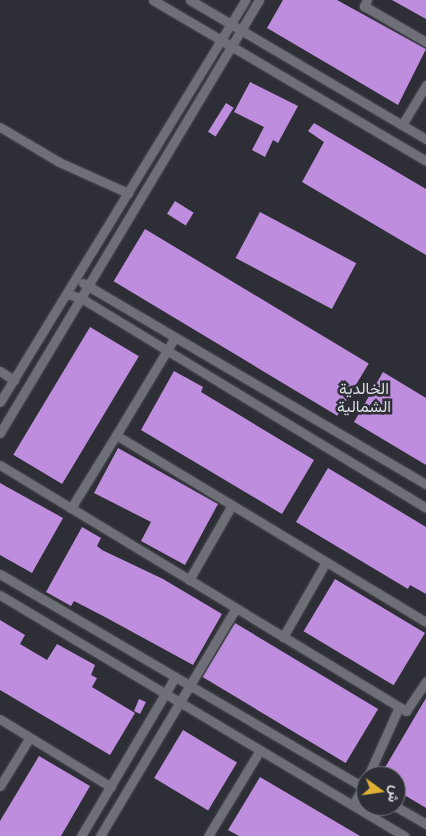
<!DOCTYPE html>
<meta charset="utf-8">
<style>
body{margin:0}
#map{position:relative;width:426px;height:836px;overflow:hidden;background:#2e2f36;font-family:"Asap Condensed",Vazirmatn,sans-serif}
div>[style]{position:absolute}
.building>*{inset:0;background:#be8dde;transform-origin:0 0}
.roads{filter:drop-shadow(0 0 1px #494a51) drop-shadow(0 0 1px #494a51)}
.minor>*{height:9px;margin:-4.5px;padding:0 4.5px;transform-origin:4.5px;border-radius:4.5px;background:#6e6f77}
span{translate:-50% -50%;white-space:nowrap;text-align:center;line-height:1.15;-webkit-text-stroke:5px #2e2f36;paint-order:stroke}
.neighbourhood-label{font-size:16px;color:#dcdde2}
.north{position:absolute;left:356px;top:766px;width:50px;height:50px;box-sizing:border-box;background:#2e2f36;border:1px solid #74757b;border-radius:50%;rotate:104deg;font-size:14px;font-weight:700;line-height:20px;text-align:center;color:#dcdde2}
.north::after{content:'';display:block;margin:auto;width:18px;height:22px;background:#dfb034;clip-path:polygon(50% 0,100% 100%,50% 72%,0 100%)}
</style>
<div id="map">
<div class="building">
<div style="clip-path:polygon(283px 0,337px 0,426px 49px,398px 105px,267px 28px)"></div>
<div style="clip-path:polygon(392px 0,426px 0,426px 19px)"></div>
<div style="clip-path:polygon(250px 82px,298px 106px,278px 143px,273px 140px,265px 157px,252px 150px,264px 127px,234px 112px)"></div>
<div style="left:226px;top:103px;width:9px;height:34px;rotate:32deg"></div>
<div style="clip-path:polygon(314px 123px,426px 189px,426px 255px,302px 182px,324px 142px,308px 131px)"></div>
<div style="left:175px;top:201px;width:22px;height:15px;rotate:32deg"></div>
<div style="left:260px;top:212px;width:109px;height:52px;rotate:28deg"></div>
<div style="left:145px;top:229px;width:261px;height:61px;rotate:31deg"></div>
<div style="left:90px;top:327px;width:57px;height:149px;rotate:31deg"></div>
<div style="clip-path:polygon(174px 371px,203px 387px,201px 392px,314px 460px,282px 514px,141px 430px)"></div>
<div style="clip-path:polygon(383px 372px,426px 398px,426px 465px,354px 422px)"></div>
<div style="clip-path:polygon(118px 448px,218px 504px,185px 565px,141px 541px,151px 522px,94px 493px)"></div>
<div style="clip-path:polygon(328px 468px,426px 527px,426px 594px,410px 585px,408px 589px,296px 522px)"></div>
<div style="clip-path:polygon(0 483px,63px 518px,32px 573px,0 555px)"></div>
<div style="clip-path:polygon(82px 527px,101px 538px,97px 546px,102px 550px,163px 579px,222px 614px,193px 665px,105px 617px,74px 601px,71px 606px,46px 592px)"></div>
<div style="left:335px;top:579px;width:105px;height:61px;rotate:31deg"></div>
<div style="clip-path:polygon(0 620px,25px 635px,20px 644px,47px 660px,57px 644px,95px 665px,91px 675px,97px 678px,92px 687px,135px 713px,110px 755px,0 690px)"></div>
<div style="left:235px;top:623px;width:167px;height:63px;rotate:31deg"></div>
<div style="clip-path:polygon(426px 698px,426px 808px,396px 790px,396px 776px,380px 776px)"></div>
<div style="clip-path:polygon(139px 699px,146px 702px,140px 714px,134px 711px)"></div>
<div style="left:183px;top:730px;width:63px;height:56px;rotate:31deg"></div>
<div style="clip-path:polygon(39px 756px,90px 786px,61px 836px,0 836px,0 821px)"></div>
<div style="clip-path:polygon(260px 777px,360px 836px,239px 836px,228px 830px)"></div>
</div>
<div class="roads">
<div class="minor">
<div style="left:153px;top:0;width:317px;rotate:30.5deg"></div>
<div style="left:190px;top:0;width:274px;rotate:30.5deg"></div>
<div style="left:367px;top:0;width:7px;rotate:117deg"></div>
<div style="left:364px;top:6px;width:72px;rotate:30.1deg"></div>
<div style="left:402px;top:125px;width:47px;rotate:-59deg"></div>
<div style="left:0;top:127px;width:69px;rotate:30.7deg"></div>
<div style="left:59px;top:162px;width:76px;rotate:24.2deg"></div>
<div style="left:83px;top:283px;width:398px;rotate:30.4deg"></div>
<div style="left:67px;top:294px;width:15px;rotate:16deg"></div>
<div style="left:81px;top:298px;width:404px;rotate:31.3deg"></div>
<div style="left:175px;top:337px;width:114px;rotate:121deg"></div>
<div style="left:116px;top:435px;width:362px;rotate:31.1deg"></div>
<div style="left:0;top:371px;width:17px;rotate:33deg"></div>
<div style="left:0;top:402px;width:471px;rotate:-58.6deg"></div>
<div style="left:0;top:433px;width:505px;rotate:-59.11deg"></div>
<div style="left:0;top:465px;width:475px;rotate:31.2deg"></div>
<div style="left:406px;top:711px;width:36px;rotate:-56deg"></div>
<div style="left:71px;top:508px;width:86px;rotate:-58.3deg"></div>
<div style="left:0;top:574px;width:424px;rotate:30.4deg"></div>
<div style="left:189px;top:580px;width:86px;rotate:-60.2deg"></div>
<div style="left:0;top:595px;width:471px;rotate:30.8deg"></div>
<div style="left:283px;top:637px;width:86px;rotate:-60.2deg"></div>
<div style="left:0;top:719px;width:130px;rotate:31.5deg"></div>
<div style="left:368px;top:776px;width:76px;rotate:-65.8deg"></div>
<div style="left:0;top:786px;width:57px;rotate:-58.5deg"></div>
<div style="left:354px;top:803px;width:23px;rotate:-61deg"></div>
<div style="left:395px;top:806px;width:36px;rotate:30deg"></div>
<div style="left:81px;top:836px;width:185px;rotate:-59.4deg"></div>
<div style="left:100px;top:836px;width:265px;rotate:-59.2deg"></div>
<div style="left:208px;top:836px;width:100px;rotate:-58.8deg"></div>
</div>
</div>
<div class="neighbourhood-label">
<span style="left:364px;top:397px">الخالدية<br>الشمالية</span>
</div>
<div class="north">ش</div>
</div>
